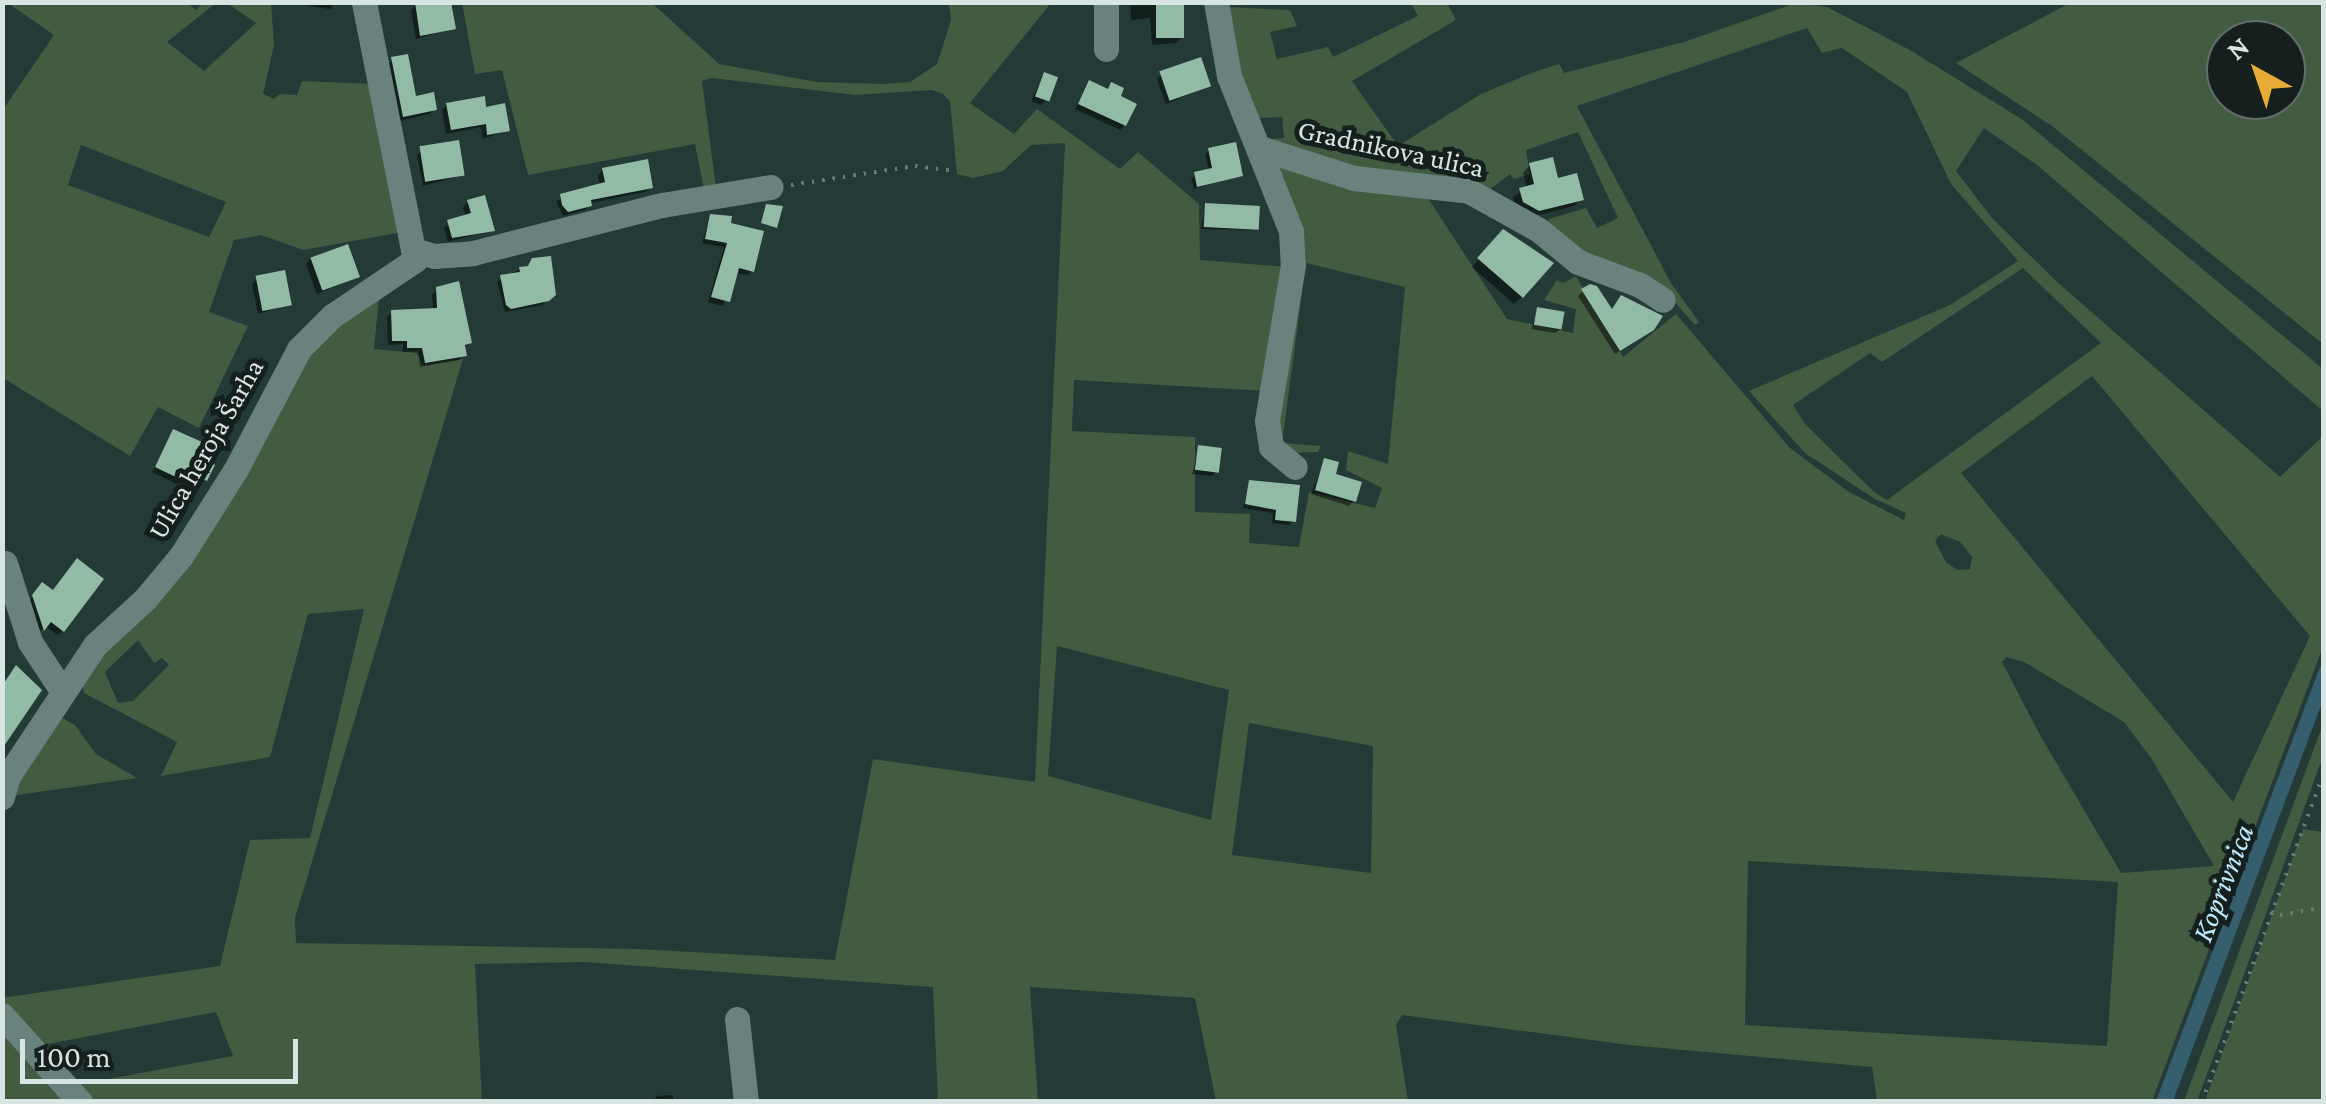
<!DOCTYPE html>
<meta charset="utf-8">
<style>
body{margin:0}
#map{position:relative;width:2326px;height:1104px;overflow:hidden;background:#233a36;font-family:"Crimson Pro",serif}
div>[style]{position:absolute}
.green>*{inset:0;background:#435b40}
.water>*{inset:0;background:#355f6f}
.shadow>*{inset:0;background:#0007}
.building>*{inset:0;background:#92bba6;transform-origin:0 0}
.path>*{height:4px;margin-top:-2px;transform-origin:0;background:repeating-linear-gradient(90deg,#697d79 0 2.5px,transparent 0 10.5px)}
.minor>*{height:25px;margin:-12.5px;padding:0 12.5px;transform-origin:12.5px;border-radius:12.5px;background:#6a827e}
span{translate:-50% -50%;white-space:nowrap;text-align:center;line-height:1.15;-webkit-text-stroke:10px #151f1d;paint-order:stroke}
.street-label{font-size:28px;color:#d8e5e3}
.water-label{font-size:30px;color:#bfe9fb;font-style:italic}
.frame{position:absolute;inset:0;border:5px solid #d8e5e3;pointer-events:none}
.north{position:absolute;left:2206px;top:20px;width:100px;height:100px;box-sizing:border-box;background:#151f1d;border:2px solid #636e6c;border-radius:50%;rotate:320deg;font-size:28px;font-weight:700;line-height:40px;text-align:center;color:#d8e5e3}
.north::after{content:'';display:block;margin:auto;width:35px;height:45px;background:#e7ac36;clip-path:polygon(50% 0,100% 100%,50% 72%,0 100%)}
.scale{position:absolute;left:20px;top:1039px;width:278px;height:45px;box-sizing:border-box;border:5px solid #d8e5e3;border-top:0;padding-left:12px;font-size:30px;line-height:35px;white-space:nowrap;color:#d8e5e3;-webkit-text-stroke:8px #151f1d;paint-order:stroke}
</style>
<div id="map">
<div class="green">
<div style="clip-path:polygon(evenodd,186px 2px,196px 10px,202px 3px,216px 3px,167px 42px,204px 71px,256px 23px,227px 3px,271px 3px,274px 45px,263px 94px,274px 99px,280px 94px,297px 95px,302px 81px,373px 84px,403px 232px,303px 250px,261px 235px,234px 240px,209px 312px,248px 326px,199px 428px,158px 407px,130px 456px,3px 378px,2px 111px,54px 35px,8px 3px,186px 2px,81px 145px,226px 202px,209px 237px,68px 185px,81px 145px)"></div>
<div style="clip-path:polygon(evenodd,462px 3px,652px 3px,719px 64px,817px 82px,884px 84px,910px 82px,937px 64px,951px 20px,949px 3px,1051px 3px,970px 103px,1014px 134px,1037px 109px,1120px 169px,1138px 152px,1199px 204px,1200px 260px,1289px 267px,1267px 391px,1074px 380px,1072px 431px,1195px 437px,1195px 512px,1250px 514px,1249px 543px,1299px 547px,1309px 492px,1375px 508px,1382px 488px,1346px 470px,1348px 451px,1388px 464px,1405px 287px,1306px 263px,1282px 443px,1321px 446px,1318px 452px,1287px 453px,1275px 440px,1272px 404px,1299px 256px,1273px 168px,1276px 160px,1356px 182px,1420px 186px,1507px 319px,1573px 333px,1576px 309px,1544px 300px,1557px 280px,1563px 283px,1576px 276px,1623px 357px,1676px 314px,1790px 448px,1849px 492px,1904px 520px,1906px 513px,1875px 499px,1805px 453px,1749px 391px,1950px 305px,2018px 261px,1951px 184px,1907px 92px,1842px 48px,1822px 53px,1807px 28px,1577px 106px,1671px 283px,1699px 322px,1695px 325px,1666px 292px,1613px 265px,1576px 255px,1547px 226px,1549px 219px,1586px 208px,1597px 228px,1618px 218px,1578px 132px,1526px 150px,1530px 174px,1514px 179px,1510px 174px,1488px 191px,1463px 184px,1368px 176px,1313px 164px,1262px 140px,1284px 138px,1282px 117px,1260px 118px,1261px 130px,1257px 130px,1247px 112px,1223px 35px,1221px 18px,1227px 7px,1290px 10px,1297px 26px,1270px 32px,1277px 59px,1328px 47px,1333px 57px,1418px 16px,1411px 3px,1447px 3px,1456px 20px,1352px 81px,1398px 146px,1481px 94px,1534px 72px,1559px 64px,1564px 73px,1684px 42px,1796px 3px,1827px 7px,1910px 50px,2023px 120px,2323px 369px,2323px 411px,2037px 165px,1984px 128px,1956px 171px,1992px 218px,2055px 280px,2280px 477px,2323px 436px,2323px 647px,2152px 1101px,1877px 1101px,1872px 1067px,1629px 1045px,1402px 1015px,1396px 1025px,1408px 1101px,1216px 1101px,1195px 998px,1030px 987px,1038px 1101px,938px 1101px,933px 987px,584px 962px,475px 964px,482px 1101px,87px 1101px,70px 1086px,233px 1056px,216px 1012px,37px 1046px,3px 1006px,2px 998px,220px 966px,250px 840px,310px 838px,364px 609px,308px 614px,270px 757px,161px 776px,177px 742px,84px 693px,82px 681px,109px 645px,167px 587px,226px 509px,305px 352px,334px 323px,379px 298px,374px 349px,417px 353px,423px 365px,463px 359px,295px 918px,296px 943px,637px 949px,835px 960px,873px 759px,1035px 782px,1065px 143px,1031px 145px,1003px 171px,973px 178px,957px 174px,950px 101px,943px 94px,932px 90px,855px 95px,712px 78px,702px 81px,716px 188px,704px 189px,695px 144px,528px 175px,502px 70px,475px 74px,462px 3px,2023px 268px,2101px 343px,1887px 500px,1874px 492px,1805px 424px,1793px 405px,1870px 353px,1882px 362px,2023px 268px,462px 3px,2092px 376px,2310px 636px,2233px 802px,1961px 473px,2092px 376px,462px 3px,1941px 534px,1960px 542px,1972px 557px,1970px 569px,1957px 570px,1946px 562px,1935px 541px,1941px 534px,462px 3px,138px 640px,154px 663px,162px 658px,169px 665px,133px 701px,118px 703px,105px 672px,138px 640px,462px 3px,1057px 646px,1229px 690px,1211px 820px,1048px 776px,1057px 646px,462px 3px,2006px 657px,2024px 662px,2124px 722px,2151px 758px,2214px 866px,2121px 873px,2040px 735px,2002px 662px,2006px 657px,462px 3px,1249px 723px,1373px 746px,1371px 873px,1232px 855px,1249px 723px,462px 3px,1748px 861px,2118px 882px,2107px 1046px,1745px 1025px,1748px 861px)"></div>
<div style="clip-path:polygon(evenodd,2070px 3px,2323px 3px,2323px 344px,2052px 126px,1956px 63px,2070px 3px,2226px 40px,2286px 40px,2286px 100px,2226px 100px,2226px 40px)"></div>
<div style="clip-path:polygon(57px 715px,75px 725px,96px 754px,137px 778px,10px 796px)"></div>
<div style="clip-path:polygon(2323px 724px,2323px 756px,2237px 994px,2197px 1101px,2184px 1101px)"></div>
<div style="clip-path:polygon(2303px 829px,2323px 832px,2323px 1101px,2205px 1101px)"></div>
<div style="clip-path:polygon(2px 1023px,71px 1101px,3px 1101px)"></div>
</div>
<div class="water">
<div style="clip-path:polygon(2323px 659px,2323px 700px,2173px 1101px,2156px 1101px)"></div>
</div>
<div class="shadow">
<div style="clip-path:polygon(281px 2px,335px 2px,330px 9px)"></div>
<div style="clip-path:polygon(1130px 2px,1181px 2px,1184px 35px,1176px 43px,1152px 45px,1150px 18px,1131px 20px)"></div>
<div style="clip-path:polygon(416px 5px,453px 28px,416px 39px,411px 10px)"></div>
<div style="clip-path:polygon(393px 59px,414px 99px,435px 109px,430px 114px,399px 121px,388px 64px)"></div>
<div style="clip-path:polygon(1044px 74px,1046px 100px,1041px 105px,1031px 101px)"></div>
<div style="clip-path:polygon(1162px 74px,1208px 86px,1166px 104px,1157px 79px)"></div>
<div style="clip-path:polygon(1090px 83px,1106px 91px,1111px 85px,1124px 125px,1120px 130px,1075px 109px)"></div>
<div style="clip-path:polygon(447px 105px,484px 110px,507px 130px,483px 139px,481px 127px,446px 134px,442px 110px)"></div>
<div style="clip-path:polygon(422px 150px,463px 175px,423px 186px,417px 155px)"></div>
<div style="clip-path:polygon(1209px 150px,1240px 175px,1194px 189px,1191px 178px,1209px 171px,1205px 154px)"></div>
<div style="clip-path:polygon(1530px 165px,1556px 181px,1581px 199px,1574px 206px,1530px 217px,1516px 209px,1513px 197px,1527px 188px,1523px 173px)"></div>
<div style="clip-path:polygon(603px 170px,650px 187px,645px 192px,589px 203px,585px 210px,563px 216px,556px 201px,600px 186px,598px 175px)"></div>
<div style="clip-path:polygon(468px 202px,492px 230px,448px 242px,444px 227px,466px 217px,463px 207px)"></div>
<div style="clip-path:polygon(1206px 205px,1257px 226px,1253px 230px,1201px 229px)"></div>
<div style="clip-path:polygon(711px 216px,728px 225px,752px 270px,747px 275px,735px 273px,723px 306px,708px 302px,724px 247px,702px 243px)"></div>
<div style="clip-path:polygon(1496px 240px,1522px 297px,1514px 304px,1472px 267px)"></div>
<div style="clip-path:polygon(311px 259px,357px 277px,317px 294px,306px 264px)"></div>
<div style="clip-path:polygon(520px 269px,553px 295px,542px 305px,505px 312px,497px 282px)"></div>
<div style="clip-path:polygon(257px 279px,289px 304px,258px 314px,252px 284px)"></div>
<div style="clip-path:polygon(437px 290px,469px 342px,459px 360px,420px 367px,418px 351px,403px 352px,403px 344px,388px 345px,387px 317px,392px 312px,433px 311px,432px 295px)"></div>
<div style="clip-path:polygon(1583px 291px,1610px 312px,1646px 334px,1615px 354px,1578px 296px)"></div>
<div style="clip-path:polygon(1538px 310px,1560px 329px,1555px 333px,1531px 329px)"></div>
<div style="clip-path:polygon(174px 432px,205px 479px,201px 484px,183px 476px,177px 484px,152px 472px)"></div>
<div style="clip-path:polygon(1199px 448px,1217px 471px,1212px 476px,1192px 474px)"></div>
<div style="clip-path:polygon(1325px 460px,1354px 501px,1349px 506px,1311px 494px)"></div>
<div style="clip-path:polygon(1250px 483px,1293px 521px,1289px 525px,1272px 523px,1273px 513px,1243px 508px)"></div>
<div style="clip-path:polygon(38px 590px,62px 631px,58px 635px,45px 626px,38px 633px,29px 602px)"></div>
<div style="clip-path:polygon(673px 1095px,674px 1102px,652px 1102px,657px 1096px)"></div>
</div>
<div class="building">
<div style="clip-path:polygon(415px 2px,451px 2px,456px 29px,420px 36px)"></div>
<div style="left:1156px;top:2px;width:28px;height:36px"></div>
<div style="clip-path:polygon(408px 54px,416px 96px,434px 92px,437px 110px,403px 117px,391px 57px)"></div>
<div style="left:1201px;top:57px;width:31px;height:44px;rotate:71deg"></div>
<div style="left:1044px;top:72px;width:15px;height:26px;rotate:20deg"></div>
<div style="clip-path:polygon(1089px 80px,1108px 89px,1111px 82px,1124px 88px,1121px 96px,1137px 104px,1126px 126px,1078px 104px)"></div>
<div style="clip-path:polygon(485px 96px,486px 107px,505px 103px,510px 131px,487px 135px,486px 124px,451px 130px,446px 103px)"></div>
<div style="left:459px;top:140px;width:36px;height:40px;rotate:81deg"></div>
<div style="clip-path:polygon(1236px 142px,1243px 176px,1197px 187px,1194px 172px,1212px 168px,1208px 148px)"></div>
<div style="clip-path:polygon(1553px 157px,1558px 178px,1577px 173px,1584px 200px,1539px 211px,1523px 202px,1519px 188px,1534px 184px,1529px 163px)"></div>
<div style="clip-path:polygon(648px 159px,653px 188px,591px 200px,592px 206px,568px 212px,562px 205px,560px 194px,605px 182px,602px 168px)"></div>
<div style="clip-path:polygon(485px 195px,495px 231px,452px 238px,447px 220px,471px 213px,467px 200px)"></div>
<div style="left:1205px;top:203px;width:55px;height:24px;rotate:3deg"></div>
<div style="clip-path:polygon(766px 204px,783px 206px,777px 228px,761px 223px)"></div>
<div style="clip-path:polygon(710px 214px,732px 216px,731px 223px,764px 231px,754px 272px,739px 268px,730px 302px,711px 297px,727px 243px,705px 239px)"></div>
<div style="clip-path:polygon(1503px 229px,1554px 263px,1523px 298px,1477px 258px)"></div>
<div style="left:348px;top:244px;width:35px;height:40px;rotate:70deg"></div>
<div style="clip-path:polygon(551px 256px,556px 295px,549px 301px,511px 309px,506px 305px,500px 275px,520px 272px,519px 267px,528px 266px,532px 258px)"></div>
<div style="left:285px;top:270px;width:36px;height:30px;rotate:79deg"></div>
<div style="clip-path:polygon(459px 281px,472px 343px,465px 345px,467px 356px,425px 363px,422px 348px,407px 348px,407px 341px,392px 341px,391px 310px,437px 308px,436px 287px)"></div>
<div style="clip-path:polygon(1590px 284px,1597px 286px,1612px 309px,1621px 295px,1663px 316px,1654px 330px,1620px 351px,1581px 289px)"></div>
<div style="left:1537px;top:307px;width:28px;height:18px;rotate:10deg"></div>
<div style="clip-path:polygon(173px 429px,202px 442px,196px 455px,215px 465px,207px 481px,188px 472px,184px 481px,155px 467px)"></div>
<div style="left:1198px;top:445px;width:24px;height:25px;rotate:7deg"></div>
<div style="clip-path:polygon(1324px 458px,1339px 462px,1336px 474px,1362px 482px,1356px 502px,1315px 490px)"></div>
<div style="clip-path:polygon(1249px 480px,1300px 485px,1296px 522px,1275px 520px,1276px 510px,1245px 504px)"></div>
<div style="clip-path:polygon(77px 558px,104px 579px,64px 632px,51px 622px,44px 631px,32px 595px,42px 582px,53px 590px)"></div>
<div style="clip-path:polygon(16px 665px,42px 690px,2px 749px,2px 686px)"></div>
</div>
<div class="path">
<div style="left:791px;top:185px;width:125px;rotate:-8.7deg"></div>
<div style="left:915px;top:166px;width:38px;rotate:7deg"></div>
<div style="left:2271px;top:912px;width:9px;rotate:18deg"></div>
<div style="left:2280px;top:915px;width:45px;rotate:-10.3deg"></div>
<div style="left:2202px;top:1102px;width:352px;rotate:-69.7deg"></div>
</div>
<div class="minor">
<div style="left:1216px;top:2px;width:75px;rotate:80deg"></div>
<div style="left:1229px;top:76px;width:167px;rotate:68.2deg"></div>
<div style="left:1291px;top:231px;width:34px;rotate:87deg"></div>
<div style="left:1293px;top:265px;width:158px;rotate:99.5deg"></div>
<div style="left:1267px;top:421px;width:26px;rotate:81deg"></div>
<div style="left:1271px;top:447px;width:31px;rotate:40deg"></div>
<div style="left:1106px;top:49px;width:47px;rotate:-90deg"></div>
<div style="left:1260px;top:148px;width:99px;rotate:17.7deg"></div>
<div style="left:1354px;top:178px;width:116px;rotate:6.4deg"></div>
<div style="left:1469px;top:191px;width:80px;rotate:29.1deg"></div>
<div style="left:1539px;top:230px;width:50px;rotate:39.4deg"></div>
<div style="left:1578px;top:262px;width:66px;rotate:20.4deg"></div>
<div style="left:1640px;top:285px;width:27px;rotate:33deg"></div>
<div style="left:417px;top:251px;width:18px;rotate:16deg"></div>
<div style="left:434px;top:256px;width:39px;rotate:-4deg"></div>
<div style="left:473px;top:253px;width:195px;rotate:-14.3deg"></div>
<div style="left:662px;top:205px;width:110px;rotate:-9.4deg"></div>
<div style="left:5px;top:563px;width:83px;rotate:72.4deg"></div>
<div style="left:30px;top:642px;width:60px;rotate:56.6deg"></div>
<div style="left:2px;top:797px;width:22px;rotate:-74deg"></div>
<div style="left:8px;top:776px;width:157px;rotate:-56.4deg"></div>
<div style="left:95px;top:645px;width:68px;rotate:-42.6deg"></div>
<div style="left:145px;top:599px;width:56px;rotate:-50.1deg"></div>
<div style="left:181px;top:556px;width:103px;rotate:-57.7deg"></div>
<div style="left:236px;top:469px;width:136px;rotate:-62.3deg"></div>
<div style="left:299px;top:349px;width:47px;rotate:-45deg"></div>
<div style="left:332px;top:316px;width:100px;rotate:-34deg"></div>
<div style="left:415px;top:260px;width:263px;rotate:-101.2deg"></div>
<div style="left:2px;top:1015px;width:117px;rotate:48.1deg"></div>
<div style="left:737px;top:1019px;width:83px;rotate:83.8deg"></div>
</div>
<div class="street-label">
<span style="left:1391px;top:149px;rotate:12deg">Gradnikova ulica</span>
<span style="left:206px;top:449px;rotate:-60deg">Ulica heroja Šarha</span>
</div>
<div class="water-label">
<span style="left:2223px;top:883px;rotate:-69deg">Koprivnica</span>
</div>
<div class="frame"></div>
<div class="north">N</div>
<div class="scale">100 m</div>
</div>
